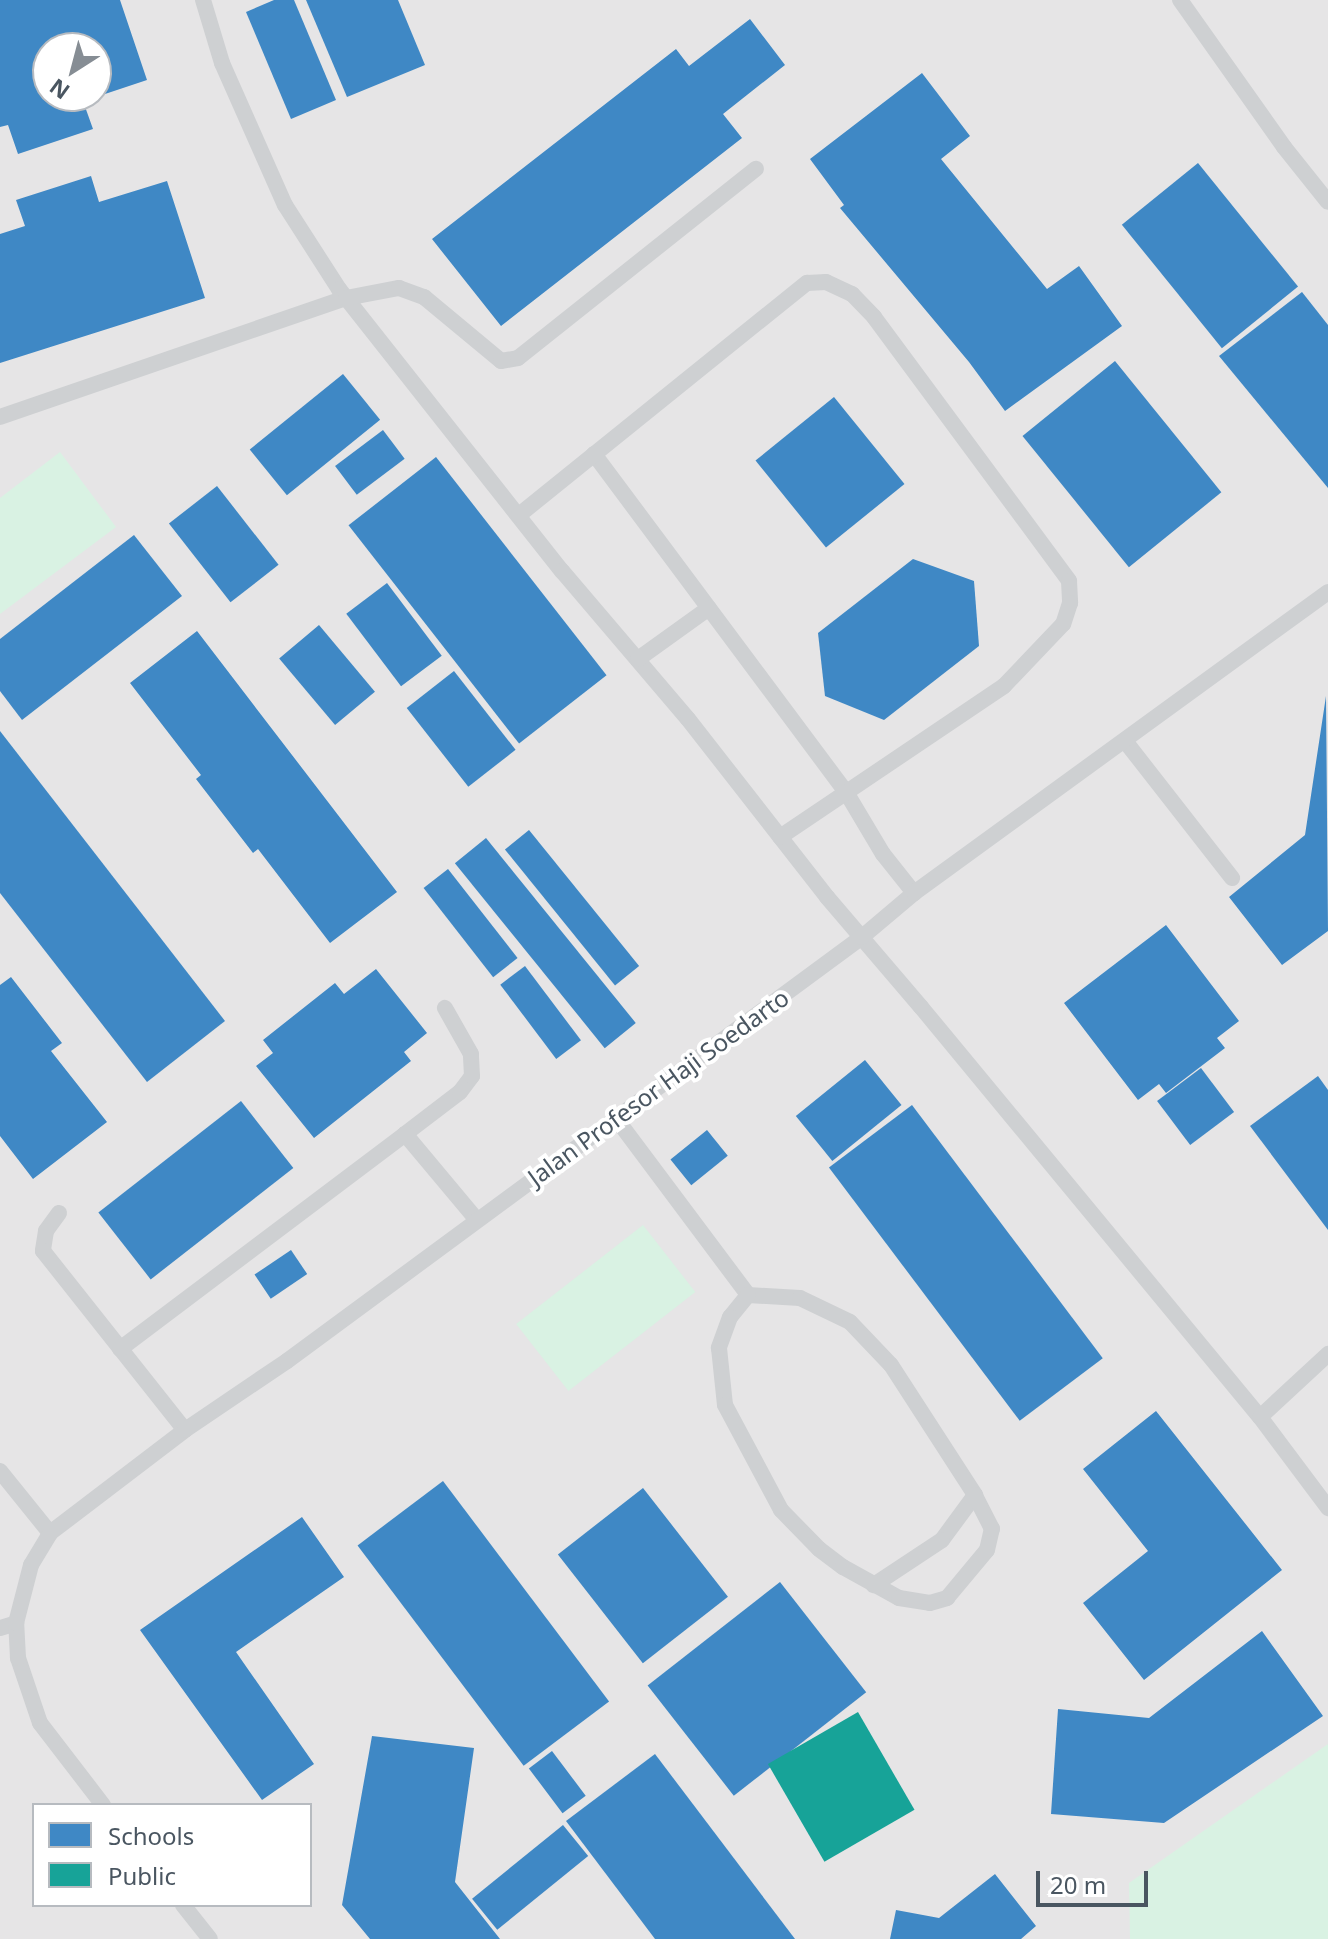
<!DOCTYPE html>
<style>
body{margin:0}
#map{position:relative;width:1328px;height:1939px;overflow:hidden;background:#f4f4f4;font-family:"Noto Sans",sans-serif}
div>[style]{position:absolute}
.education>*{inset:0;background:#e6e5e6}
.green>*{inset:0;background:#d9f2e3;transform-origin:0 0}
.schools>*{inset:0;background:#3f88c5;transform-origin:0 0}
.public>*{inset:0;background:#17a398;transform-origin:0 0}
.service>*{height:16px;margin:-8px;padding:0 8px;transform-origin:8px;border-radius:8px;background:#ced0d2}
span{translate:-50% -50%;white-space:nowrap;text-align:center;line-height:1.15;-webkit-text-stroke:8px #fff;paint-order:stroke}
.street-label{font-size:24px;color:#4a5661}
.legend{position:absolute;left:32px;top:1803px;width:280px;height:104px;box-sizing:border-box;background:#fff;border:2px solid #b7bbc0;margin:0;padding:10px 14px;list-style:none;font-size:24px;color:#4a5661}
.legend li{display:flex;align-items:center;gap:16px;height:40px}
.legend b{width:40px;border:2px solid #b7bbc0}
.north{position:absolute;left:32px;top:32px;width:80px;height:80px;box-sizing:border-box;background:#fff;border:2px solid #b7bbc0;border-radius:50%;rotate:216deg;font-size:22px;font-weight:700;line-height:32px;text-align:center;color:#4a5661}
.north::after{content:'';display:block;margin:auto;width:28px;height:36px;background:#868d94;clip-path:polygon(50% 0,100% 100%,50% 72%,0 100%)}
.scale{position:absolute;left:1036px;top:1871px;width:112px;height:36px;box-sizing:border-box;border:4px solid #4a5661;border-top:0;padding-left:10px;font-size:24px;line-height:28px;white-space:nowrap;color:#4a5661;-webkit-text-stroke:6px #fff;paint-order:stroke}
</style>
<div id="map">
<div class="education">
<div style="clip-path:polygon(evenodd,0 0,1328px 0,1328px 1939px,0 1939px,0 0,48px 48px,96px 48px,96px 96px,48px 96px,48px 48px,0 0,34px 1805px,310px 1805px,310px 1905px,34px 1905px,34px 1805px)"></div>
</div>
<div class="green">
<div style="clip-path:polygon(60px 452px,116px 527px,0 614px,0 498px)"></div>
<div style="left:643px;top:1225px;width:85px;height:161px;rotate:52deg"></div>
<div style="clip-path:polygon(1328px 1744px,1328px 1939px,1130px 1939px,1129px 1883px)"></div>
</div>
<div class="schools">
<div style="clip-path:polygon(0 0,120px 0,147px 80px,96px 97px,96px 48px,48px 48px,48px 96px,96px 96px,83px 101px,93px 129px,18px 154px,8px 125px,0 127px)"></div>
<div style="clip-path:polygon(274px 0,294px 0,336px 100px,291px 119px,246px 12px)"></div>
<div style="clip-path:polygon(306px 0,398px 0,425px 65px,347px 97px)"></div>
<div style="clip-path:polygon(750px 19px,785px 65px,723px 114px,742px 138px,501px 326px,432px 239px,676px 49px,689px 66px)"></div>
<div style="clip-path:polygon(922px 73px,970px 136px,941px 159px,1047px 289px,1079px 266px,1122px 326px,1005px 411px,969px 362px,840px 208px,844px 205px,810px 159px)"></div>
<div style="left:1198px;top:163px;width:159px;height:98px;rotate:51deg"></div>
<div style="clip-path:polygon(91px 176px,99px 202px,167px 181px,205px 298px,0 363px,0 234px,25px 226px,16px 200px)"></div>
<div style="clip-path:polygon(1302px 292px,1328px 325px,1328px 488px,1219px 356px)"></div>
<div style="left:1115px;top:361px;width:169px;height:119px;rotate:51deg"></div>
<div style="left:343px;top:374px;width:59px;height:120px;rotate:51deg"></div>
<div style="left:834px;top:397px;width:112px;height:101px;rotate:51deg"></div>
<div style="left:383px;top:430px;width:36px;height:60px;rotate:53deg"></div>
<div style="left:436px;top:457px;width:277px;height:111px;rotate:52deg"></div>
<div style="left:217px;top:486px;width:100px;height:61px;rotate:52deg"></div>
<div style="clip-path:polygon(134px 535px,182px 596px,22px 720px,0 691px,0 639px)"></div>
<div style="clip-path:polygon(913px 559px,974px 581px,979px 646px,884px 720px,825px 696px,818px 633px)"></div>
<div style="left:387px;top:583px;width:91px;height:51px;rotate:53deg"></div>
<div style="left:319px;top:625px;width:87px;height:52px;rotate:50deg"></div>
<div style="clip-path:polygon(197px 631px,397px 892px,330px 943px,258px 849px,253px 853px,196px 779px,201px 775px,130px 683px)"></div>
<div style="left:454px;top:671px;width:100px;height:60px;rotate:52deg"></div>
<div style="clip-path:polygon(1326px 696px,1328px 931px,1282px 965px,1229px 897px,1305px 835px)"></div>
<div style="clip-path:polygon(0 731px,225px 1021px,147px 1082px,0 893px)"></div>
<div style="left:529px;top:830px;width:175px;height:31px;rotate:51deg"></div>
<div style="left:486px;top:838px;width:238px;height:40px;rotate:51deg"></div>
<div style="left:448px;top:869px;width:113px;height:31px;rotate:52deg"></div>
<div style="clip-path:polygon(1166px 925px,1239px 1021px,1217px 1038px,1225px 1048px,1166px 1093px,1159px 1084px,1138px 1100px,1064px 1003px)"></div>
<div style="left:525px;top:966px;width:93px;height:31px;rotate:53deg"></div>
<div style="clip-path:polygon(376px 969px,427px 1033px,404px 1052px,411px 1061px,314px 1138px,256px 1066px,273px 1053px,263px 1040px,335px 983px,344px 994px)"></div>
<div style="clip-path:polygon(11px 977px,62px 1043px,51px 1051px,107px 1122px,33px 1179px,0 1136px,0 985px)"></div>
<div style="left:865px;top:1060px;width:58px;height:89px;rotate:51deg"></div>
<div style="left:1201px;top:1068px;width:55px;height:55px;rotate:53deg"></div>
<div style="clip-path:polygon(1318px 1076px,1328px 1090px,1328px 1230px,1250px 1126px)"></div>
<div style="left:241px;top:1101px;width:85px;height:181px;rotate:52deg"></div>
<div style="left:912px;top:1105px;width:317px;height:104px;rotate:53deg"></div>
<div style="left:707px;top:1130px;width:33px;height:47px;rotate:51deg"></div>
<div style="left:291px;top:1250px;width:29px;height:44px;rotate:56deg"></div>
<div style="clip-path:polygon(1156px 1411px,1282px 1570px,1144px 1680px,1083px 1603px,1148px 1551px,1083px 1469px)"></div>
<div style="left:443px;top:1481px;width:276px;height:107px;rotate:53deg"></div>
<div style="left:643px;top:1488px;width:138px;height:108px;rotate:52deg"></div>
<div style="clip-path:polygon(302px 1517px,344px 1577px,236px 1652px,314px 1764px,262px 1800px,140px 1630px)"></div>
<div style="left:780px;top:1582px;width:140px;height:168px;rotate:52deg"></div>
<div style="clip-path:polygon(1262px 1631px,1323px 1716px,1164px 1823px,1051px 1814px,1058px 1709px,1149px 1718px)"></div>
<div style="clip-path:polygon(372px 1736px,474px 1748px,455px 1882px,500px 1939px,370px 1939px,342px 1905px)"></div>
<div style="left:552px;top:1751px;width:56px;height:29px;rotate:53deg"></div>
<div style="clip-path:polygon(655px 1754px,795px 1939px,655px 1939px,566px 1821px)"></div>
<div style="left:563px;top:1825px;width:40px;height:117px;rotate:51deg"></div>
<div style="clip-path:polygon(995px 1874px,1036px 1926px,1021px 1939px,890px 1939px,896px 1910px,939px 1918px)"></div>
</div>
<div class="public">
<div style="left:858px;top:1712px;width:113px;height:104px;rotate:60deg"></div>
</div>
<div class="service">
<div style="left:203px;top:0;width:66px;rotate:73.2deg"></div>
<div style="left:222px;top:63px;width:155px;rotate:66.1deg"></div>
<div style="left:285px;top:205px;width:100px;rotate:57.3deg"></div>
<div style="left:339px;top:289px;width:360px;rotate:51.7deg"></div>
<div style="left:562px;top:571px;width:194px;rotate:49.6deg"></div>
<div style="left:688px;top:719px;width:226px;rotate:52deg"></div>
<div style="left:827px;top:897px;width:145px;rotate:49.5deg"></div>
<div style="left:921px;top:1007px;width:532px;rotate:50.42deg"></div>
<div style="left:1260px;top:1417px;width:114px;rotate:53.2deg"></div>
<div style="left:1180px;top:0;width:180px;rotate:54.7deg"></div>
<div style="left:1284px;top:147px;width:70px;rotate:51.3deg"></div>
<div style="left:0;top:417px;width:366px;rotate:-19deg"></div>
<div style="left:346px;top:298px;width:54px;rotate:-10.7deg"></div>
<div style="left:399px;top:288px;width:27px;rotate:20deg"></div>
<div style="left:424px;top:297px;width:100px;rotate:39.7deg"></div>
<div style="left:501px;top:361px;width:17px;rotate:-10deg"></div>
<div style="left:518px;top:358px;width:304px;rotate:-38.5deg"></div>
<div style="left:594px;top:454px;width:422px;rotate:53.3deg"></div>
<div style="left:846px;top:792px;width:72px;rotate:59.2deg"></div>
<div style="left:883px;top:854px;width:50px;rotate:51.5deg"></div>
<div style="left:519px;top:515px;width:370px;rotate:-38.9deg"></div>
<div style="left:807px;top:283px;width:19px;rotate:-3deg"></div>
<div style="left:826px;top:282px;width:29px;rotate:25deg"></div>
<div style="left:852px;top:294px;width:32px;rotate:46deg"></div>
<div style="left:874px;top:317px;width:328px;rotate:53.5deg"></div>
<div style="left:1069px;top:581px;width:22px;rotate:87deg"></div>
<div style="left:1070px;top:603px;width:22px;rotate:108deg"></div>
<div style="left:1063px;top:624px;width:86px;rotate:133.6deg"></div>
<div style="left:1004px;top:686px;width:270px;rotate:146deg"></div>
<div style="left:638px;top:659px;width:87px;rotate:-35.7deg"></div>
<div style="left:1125px;top:741px;width:174px;rotate:52deg"></div>
<div style="left:615px;top:1117px;width:222px;rotate:53.2deg"></div>
<div style="left:748px;top:1295px;width:52px;rotate:3.3deg"></div>
<div style="left:800px;top:1298px;width:55px;rotate:25.6deg"></div>
<div style="left:850px;top:1322px;width:59px;rotate:46.4deg"></div>
<div style="left:891px;top:1365px;width:155px;rotate:57.1deg"></div>
<div style="left:975px;top:1495px;width:56px;rotate:126.3deg"></div>
<div style="left:942px;top:1540px;width:82px;rotate:146.5deg"></div>
<div style="left:405px;top:1134px;width:69px;rotate:-37.4deg"></div>
<div style="left:460px;top:1092px;width:20px;rotate:-53deg"></div>
<div style="left:472px;top:1076px;width:22px;rotate:-93deg"></div>
<div style="left:471px;top:1054px;width:53px;rotate:-119.5deg"></div>
<div style="left:59px;top:1213px;width:22px;rotate:126deg"></div>
<div style="left:46px;top:1231px;width:20px;rotate:99deg"></div>
<div style="left:43px;top:1251px;width:228px;rotate:51.6deg"></div>
<div style="left:748px;top:1295px;width:28px;rotate:129deg"></div>
<div style="left:730px;top:1317px;width:33px;rotate:110deg"></div>
<div style="left:719px;top:1348px;width:57px;rotate:84deg"></div>
<div style="left:725px;top:1405px;width:119px;rotate:61.9deg"></div>
<div style="left:781px;top:1510px;width:54px;rotate:45.7deg"></div>
<div style="left:819px;top:1549px;width:30px;rotate:37deg"></div>
<div style="left:843px;top:1567px;width:64px;rotate:29deg"></div>
<div style="left:899px;top:1598px;width:31px;rotate:9deg"></div>
<div style="left:930px;top:1603px;width:18px;rotate:-16deg"></div>
<div style="left:947px;top:1598px;width:62px;rotate:-50.2deg"></div>
<div style="left:987px;top:1550px;width:22px;rotate:-77deg"></div>
<div style="left:992px;top:1529px;width:38px;rotate:-117deg"></div>
<div style="left:120px;top:1349px;width:357px;rotate:-37deg"></div>
<div style="left:405px;top:1134px;width:112px;rotate:50.1deg"></div>
<div style="left:1260px;top:1417px;width:93px;rotate:-42.8deg"></div>
<div style="left:0;top:1471px;width:80px;rotate:51.1deg"></div>
<div style="left:0;top:1628px;width:17px;rotate:-17deg"></div>
<div style="left:103px;top:1805px;width:103px;rotate:-127.5deg"></div>
<div style="left:40px;top:1723px;width:69px;rotate:-108.7deg"></div>
<div style="left:18px;top:1658px;width:35px;rotate:-93deg"></div>
<div style="left:16px;top:1623px;width:60px;rotate:-75.5deg"></div>
<div style="left:31px;top:1565px;width:37px;rotate:-59deg"></div>
<div style="left:50px;top:1533px;width:170px;rotate:-37.3deg"></div>
<div style="left:185px;top:1430px;width:123px;rotate:-34.1deg"></div>
<div style="left:287px;top:1361px;width:714px;rotate:-36.4deg"></div>
<div style="left:862px;top:937px;width:68px;rotate:-40.2deg"></div>
<div style="left:914px;top:893px;width:512px;rotate:-36.02deg"></div>
<div style="left:183px;top:1905px;width:43px;rotate:51.5deg"></div>
</div>
<div class="street-label">
<span style="left:658px;top:1087px;rotate:-36deg">Jalan Profesor Haji Soedarto</span>
</div>
<ul class="legend">
<li><b style="height:22px;background:#3f88c5"></b>Schools</li>
<li><b style="height:22px;background:#17a398"></b>Public</li>
</ul>
<div class="north">N</div>
<div class="scale">20 m</div>
</div>
